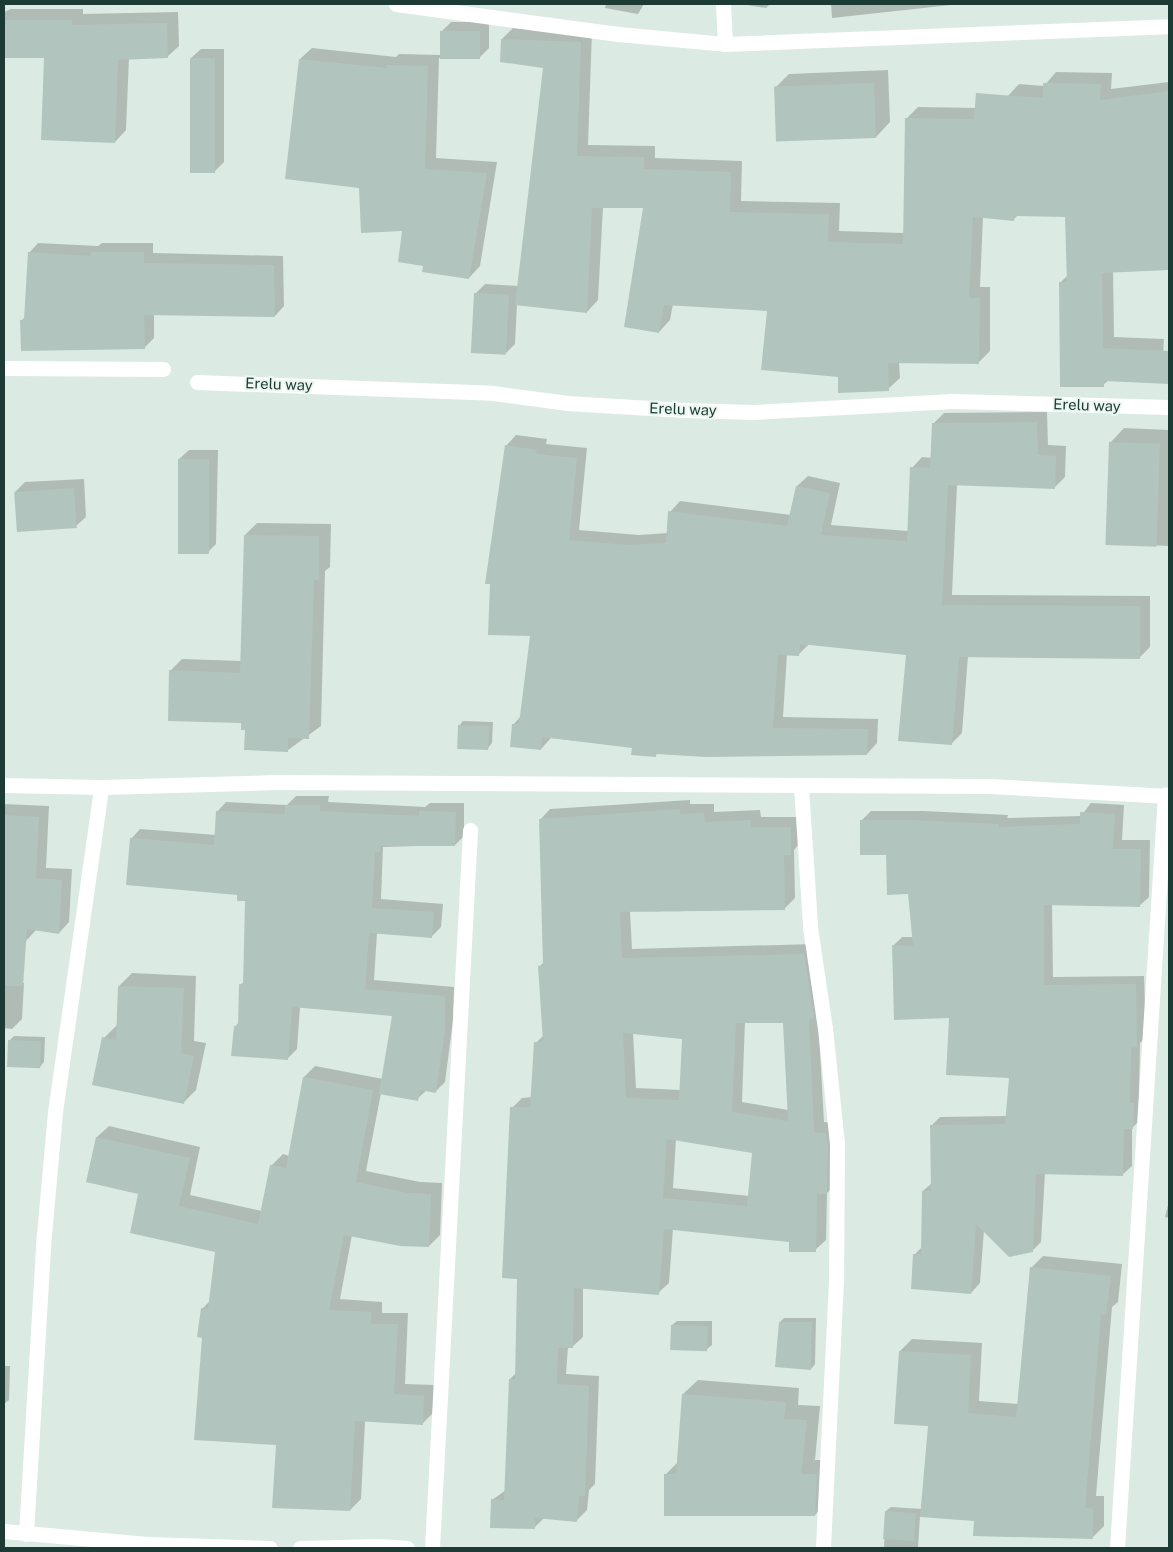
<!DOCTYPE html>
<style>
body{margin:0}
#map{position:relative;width:1173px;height:1552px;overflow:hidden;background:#dceae4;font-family:"Public Sans",sans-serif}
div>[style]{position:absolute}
.shadow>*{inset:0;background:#0003}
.building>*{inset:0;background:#b1c5be;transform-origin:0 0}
.street>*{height:15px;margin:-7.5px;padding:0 7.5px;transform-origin:7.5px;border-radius:7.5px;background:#fff}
span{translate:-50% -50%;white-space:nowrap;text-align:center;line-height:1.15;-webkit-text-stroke:4px #ecf7f2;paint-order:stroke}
.street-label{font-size:15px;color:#1c3b34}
.frame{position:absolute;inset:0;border:5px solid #1c3b34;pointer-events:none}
</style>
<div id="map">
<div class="shadow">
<div style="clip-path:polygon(606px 4px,644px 4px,638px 14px,605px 8px)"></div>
<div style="clip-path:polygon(741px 4px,770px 4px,766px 8px)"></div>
<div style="clip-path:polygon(831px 4px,960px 4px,832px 18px)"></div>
<div style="clip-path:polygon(11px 9px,83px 9px,83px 14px,178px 12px,179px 46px,167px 57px,129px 58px,126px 130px,115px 142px,45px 57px,4px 56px,4px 12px)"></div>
<div style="clip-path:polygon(451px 22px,489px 22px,489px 48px,479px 58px,439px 58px,436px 158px,497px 162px,480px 266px,469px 278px,425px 264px,404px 229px,360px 187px,300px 59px,312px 48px,396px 57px,399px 54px,441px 55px,441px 32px)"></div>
<div style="clip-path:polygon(513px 28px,592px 31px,588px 145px,655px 146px,655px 158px,742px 161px,741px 201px,840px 203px,839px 231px,904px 233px,906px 119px,918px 107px,979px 108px,1008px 96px,1019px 84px,1044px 86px,1056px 72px,1112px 73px,1111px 89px,1169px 82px,1169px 269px,1113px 271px,1114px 337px,1164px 339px,1162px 371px,1109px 380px,1103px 385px,1060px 283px,1068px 275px,1066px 215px,1019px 214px,1014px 219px,983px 217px,980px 287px,990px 287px,990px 351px,979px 362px,899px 362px,900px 378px,888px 389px,839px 376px,769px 310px,673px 304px,670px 320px,659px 332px,645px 207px,603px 207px,598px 300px,587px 312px,517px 304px,515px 344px,506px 353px,475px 294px,485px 284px,519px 286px,545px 67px,502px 39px)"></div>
<div style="clip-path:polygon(201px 49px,224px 49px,224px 162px,215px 171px,191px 58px)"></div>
<div style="clip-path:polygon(888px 70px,890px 122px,876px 137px,775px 88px,789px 74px)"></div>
<div style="clip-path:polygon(38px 243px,98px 246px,102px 243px,153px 243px,153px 253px,283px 256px,284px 306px,275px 316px,154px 314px,154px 338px,144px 348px,22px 320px,25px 317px,29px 253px)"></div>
<div style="clip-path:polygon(1047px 412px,1048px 445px,1066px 446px,1065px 477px,1054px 488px,957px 484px,952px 595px,1150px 596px,1150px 647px,1140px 657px,968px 656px,962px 733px,951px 744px,907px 654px,809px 644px,799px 654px,787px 654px,783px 717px,878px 719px,877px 743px,867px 754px,658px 753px,655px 756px,633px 747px,551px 738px,541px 749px,513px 725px,521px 716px,532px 635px,506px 446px,516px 435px,547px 439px,546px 444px,587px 448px,579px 530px,639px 535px,668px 533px,670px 512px,680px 501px,791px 515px,797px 486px,808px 476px,840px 483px,831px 525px,908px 531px,912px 468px,922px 457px,932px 458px,933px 424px,944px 413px)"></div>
<div style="clip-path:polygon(1124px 428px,1169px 430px,1169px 546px,1106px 543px,1110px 443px)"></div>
<div style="clip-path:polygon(189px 450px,218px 450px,216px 544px,206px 554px,179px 459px)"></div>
<div style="clip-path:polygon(84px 479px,86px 517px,76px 526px,15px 492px,25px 482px)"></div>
<div style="clip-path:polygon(257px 523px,331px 524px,330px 567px,325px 571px,321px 726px,288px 750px,246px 729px,243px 722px,170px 671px,182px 659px,242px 661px,245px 535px)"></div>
<div style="clip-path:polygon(463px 721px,493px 722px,492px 743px,488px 748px,459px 726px)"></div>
<div style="clip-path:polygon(296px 796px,329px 796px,328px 802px,425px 807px,430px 803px,464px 803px,464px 836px,455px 845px,383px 847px,381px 899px,443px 904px,441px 927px,431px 937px,377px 933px,374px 980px,454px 987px,453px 1020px,445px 1082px,436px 1091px,427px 1090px,417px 1099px,381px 1093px,366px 1171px,420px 1182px,442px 1183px,440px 1235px,429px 1246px,352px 1235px,340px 1299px,382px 1302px,382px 1313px,408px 1313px,405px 1384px,435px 1385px,434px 1412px,422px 1424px,365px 1421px,361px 1499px,350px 1510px,277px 1444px,204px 1337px,202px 1309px,211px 1300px,217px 1251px,140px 1193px,87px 1181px,97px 1137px,109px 1126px,200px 1147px,190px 1195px,262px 1211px,271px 1166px,283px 1154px,289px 1156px,304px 1077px,315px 1066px,383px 1079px,394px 1015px,300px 1007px,297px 1049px,288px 1058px,235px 1027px,239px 1022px,240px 985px,245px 981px,247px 900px,131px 839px,140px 829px,216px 835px,217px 812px,226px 802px,287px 805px)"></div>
<div style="clip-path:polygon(evenodd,690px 800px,690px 804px,714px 804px,714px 812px,760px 810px,761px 817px,800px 817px,800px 843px,794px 850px,795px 898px,785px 908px,630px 911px,632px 949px,814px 944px,824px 1122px,836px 1123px,837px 1183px,827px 1193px,826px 1240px,815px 1250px,790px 1240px,673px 1229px,669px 1283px,658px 1293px,583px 1288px,583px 1337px,572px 1347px,568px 1347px,566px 1374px,599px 1376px,595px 1484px,589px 1490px,587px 1510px,577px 1520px,545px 1517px,534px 1528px,492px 1500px,506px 1490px,510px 1379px,516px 1373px,518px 1278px,512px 1108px,522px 1098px,532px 1097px,536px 1043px,544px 1035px,540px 966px,544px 962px,540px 820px,550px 809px,690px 800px,745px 1021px,785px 1021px,788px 1110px,742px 1102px,745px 1021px,690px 800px,633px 1033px,683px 1037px,681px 1090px,636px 1088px,633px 1033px,690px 800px,676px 1139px,753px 1152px,749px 1196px,673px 1188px,676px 1139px)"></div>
<div style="clip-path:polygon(1091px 803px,1124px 805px,1122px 840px,1150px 840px,1149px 897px,1139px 906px,1052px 904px,1053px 977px,1144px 976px,1146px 1037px,1140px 1043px,1139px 1094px,1142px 1118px,1132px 1128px,1132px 1166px,1122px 1175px,1045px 1173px,1041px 1242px,1032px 1251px,984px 1230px,980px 1283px,971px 1293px,915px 1254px,922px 1247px,923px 1191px,932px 1183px,931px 1126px,940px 1117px,1007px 1116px,1010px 1077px,950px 1016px,893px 946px,902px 937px,913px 937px,909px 893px,887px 854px,862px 820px,871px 811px,923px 811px,1008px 815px,1007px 818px,1081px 816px)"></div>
<div style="clip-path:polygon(4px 804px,49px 806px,46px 868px,72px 869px,69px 922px,59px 933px,36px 930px,25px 942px,4px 940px)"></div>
<div style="clip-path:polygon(132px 973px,196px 976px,194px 1041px,206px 1043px,196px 1090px,183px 1103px,104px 1038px,117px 1025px,119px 986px)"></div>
<div style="clip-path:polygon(4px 982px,24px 983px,22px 1019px,12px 1029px,4px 1028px)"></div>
<div style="clip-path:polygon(14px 1036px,45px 1037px,44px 1062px,40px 1067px,10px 1040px)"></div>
<div style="clip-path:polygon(4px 1152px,5px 1152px,4px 1196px)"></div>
<div style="clip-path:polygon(1169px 1201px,1169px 1218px,1165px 1217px)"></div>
<div style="clip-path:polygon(1043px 1256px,1122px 1264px,1118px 1302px,1112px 1307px,1096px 1496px,1104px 1496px,1104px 1526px,1092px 1538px,975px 1519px,920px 1516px,918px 1548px,884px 1548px,886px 1511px,891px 1507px,922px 1509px,929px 1425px,900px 1351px,912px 1339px,982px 1343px,979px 1401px,1019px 1404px,1031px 1268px)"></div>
<div style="clip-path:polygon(784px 1318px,816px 1318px,815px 1364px,811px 1369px,780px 1322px)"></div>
<div style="clip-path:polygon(677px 1321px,712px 1321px,712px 1345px,707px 1349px,672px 1325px)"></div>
<div style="clip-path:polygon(4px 1366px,10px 1366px,9px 1400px,4px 1404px)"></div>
<div style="clip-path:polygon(698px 1380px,799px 1388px,798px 1405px,820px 1406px,815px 1460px,831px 1460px,829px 1500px,815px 1515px,666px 1474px,678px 1462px,683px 1394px)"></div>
</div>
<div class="building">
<div style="clip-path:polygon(4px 20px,72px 20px,72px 25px,167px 23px,168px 58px,118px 60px,115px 143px,41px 140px,44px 58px,4px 58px)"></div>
<div style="left:440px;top:31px;width:40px;height:28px"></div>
<div style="clip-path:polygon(501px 39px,581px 42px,577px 156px,644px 157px,644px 169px,731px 172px,730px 212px,829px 214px,828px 242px,903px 244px,905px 118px,974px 119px,976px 93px,1043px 98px,1043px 83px,1101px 84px,1100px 100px,1169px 91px,1169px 270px,1102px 273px,1103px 348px,1169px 351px,1169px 384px,1104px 381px,1104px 387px,1060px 387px,1059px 282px,1067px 282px,1065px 217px,1015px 216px,1014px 221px,973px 217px,969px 298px,980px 298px,979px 364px,888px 363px,889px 391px,838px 393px,838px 377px,761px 370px,767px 311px,664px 305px,659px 333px,624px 327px,643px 208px,592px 208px,587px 313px,515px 305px,543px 68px,500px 62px)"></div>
<div style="left:190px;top:58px;width:25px;height:115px"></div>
<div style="clip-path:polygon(299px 59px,387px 68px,387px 65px,428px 66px,425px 169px,487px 173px,469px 279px,422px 272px,423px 266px,398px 262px,402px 231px,361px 233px,359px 188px,285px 179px)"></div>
<div style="left:874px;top:83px;width:55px;height:100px;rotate:88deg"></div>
<div style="clip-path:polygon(28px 252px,91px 256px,91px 252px,144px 252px,144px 263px,274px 265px,275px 317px,144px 315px,145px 349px,21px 351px,20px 320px,24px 320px)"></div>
<div style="left:474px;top:293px;width:35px;height:60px;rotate:3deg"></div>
<div style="clip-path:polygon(1037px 422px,1038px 455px,1056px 456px,1055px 489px,948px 485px,942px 605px,1140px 606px,1140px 659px,959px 657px,952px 745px,898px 741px,906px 655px,800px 644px,799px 656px,778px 655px,773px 728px,868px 729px,867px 755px,706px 757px,656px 754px,656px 757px,631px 755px,632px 748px,542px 737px,541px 750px,510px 747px,512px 724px,519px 724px,530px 636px,488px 635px,490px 584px,485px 584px,505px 445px,537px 450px,536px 454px,577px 458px,569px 540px,628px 545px,666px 543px,668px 511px,787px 526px,796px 486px,830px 493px,821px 535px,907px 541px,910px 467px,930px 468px,932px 423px)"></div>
<div style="left:1109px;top:442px;width:51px;height:103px;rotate:2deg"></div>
<div style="left:178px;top:459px;width:31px;height:95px"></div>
<div style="left:74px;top:488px;width:40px;height:60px;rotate:86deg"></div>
<div style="clip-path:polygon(244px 535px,319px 536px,319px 580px,314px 580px,309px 739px,288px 738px,288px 752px,244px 750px,245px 730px,241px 730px,241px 723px,168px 721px,169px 670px,240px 673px)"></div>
<div style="left:458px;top:725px;width:31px;height:24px;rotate:2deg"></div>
<div style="clip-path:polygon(285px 805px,320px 805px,320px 811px,419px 816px,419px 811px,456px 812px,455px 846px,380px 846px,380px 852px,375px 852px,372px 908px,434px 912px,432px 938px,369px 933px,365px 989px,445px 996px,445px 1030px,436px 1093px,420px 1090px,418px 1101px,379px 1094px,392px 1016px,292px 1007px,288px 1060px,231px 1056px,234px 1026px,238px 1026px,239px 984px,243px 985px,245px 901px,237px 901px,237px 895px,126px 885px,130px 838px,214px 845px,216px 811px,285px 814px)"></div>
<div style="clip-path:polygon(evenodd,680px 809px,680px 814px,704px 813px,705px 822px,751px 820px,751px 827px,791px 827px,791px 855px,784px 855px,785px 910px,620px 912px,622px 958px,804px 954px,814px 1018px,809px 1019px,814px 1132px,826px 1133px,828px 1145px,827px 1194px,817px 1194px,816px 1252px,789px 1252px,789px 1242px,664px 1229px,659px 1295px,574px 1288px,573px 1348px,558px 1348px,557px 1384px,589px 1386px,585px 1496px,579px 1496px,577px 1522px,535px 1518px,535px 1529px,490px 1528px,491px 1499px,504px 1500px,509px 1379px,515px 1379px,517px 1279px,502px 1278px,510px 1107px,530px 1107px,534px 1042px,543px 1042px,538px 966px,543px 965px,539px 819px,680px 809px,736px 1023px,783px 1023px,788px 1121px,732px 1112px,736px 1023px,680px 809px,623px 1033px,682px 1039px,679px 1100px,626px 1098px,623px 1033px,680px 809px,667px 1139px,752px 1153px,747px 1206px,663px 1198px,667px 1139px)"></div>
<div style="clip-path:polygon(1080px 812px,1115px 814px,1113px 849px,1141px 849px,1140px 907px,1044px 905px,1044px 985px,1136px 984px,1137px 1047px,1131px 1048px,1130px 1103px,1134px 1103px,1133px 1129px,1124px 1129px,1123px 1176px,1036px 1174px,1033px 1252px,1009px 1257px,976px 1224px,971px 1294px,911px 1289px,913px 1254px,921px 1254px,922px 1191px,931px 1191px,930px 1125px,1005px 1124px,1009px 1078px,946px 1075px,949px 1018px,894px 1020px,892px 945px,913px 946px,908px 894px,887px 895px,886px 855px,860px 855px,860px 820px,913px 820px,999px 824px,999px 827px,1080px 824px)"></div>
<div style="clip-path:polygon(4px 815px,39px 817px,36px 878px,62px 880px,59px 934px,27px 929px,23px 986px,4px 986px)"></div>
<div style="clip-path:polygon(118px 986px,184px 988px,181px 1053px,194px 1056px,184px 1104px,92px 1085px,102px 1037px,116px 1040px)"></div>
<div style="left:8px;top:1040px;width:33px;height:27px;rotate:2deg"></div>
<div style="clip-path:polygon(303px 1077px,373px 1090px,356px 1182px,408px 1193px,431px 1194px,429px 1247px,400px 1246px,344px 1235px,329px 1310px,371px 1312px,371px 1324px,398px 1324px,394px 1394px,424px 1396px,423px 1425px,355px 1421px,350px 1511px,272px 1508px,276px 1445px,194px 1440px,202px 1338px,197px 1337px,201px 1308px,208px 1309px,215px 1252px,130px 1233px,138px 1194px,86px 1182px,96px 1137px,190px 1158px,179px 1206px,258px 1224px,270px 1165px,286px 1168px)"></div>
<div style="clip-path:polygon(1030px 1267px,1111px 1276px,1106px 1315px,1101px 1315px,1085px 1508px,1093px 1508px,1093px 1539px,973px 1536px,974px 1521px,920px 1517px,928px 1426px,894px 1424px,899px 1351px,971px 1355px,968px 1413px,1016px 1417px)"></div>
<div style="clip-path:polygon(779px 1322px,812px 1322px,811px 1370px,775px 1367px)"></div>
<div style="left:671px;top:1325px;width:37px;height:25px;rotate:2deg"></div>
<div style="clip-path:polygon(682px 1394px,786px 1402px,784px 1419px,807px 1420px,801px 1474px,817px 1474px,815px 1516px,664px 1516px,664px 1474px,676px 1474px)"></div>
<div style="left:885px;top:1511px;width:31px;height:28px;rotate:4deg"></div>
</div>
<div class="street">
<div style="left:396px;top:4px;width:224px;rotate:7.7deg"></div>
<div style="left:618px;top:34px;width:107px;rotate:5.3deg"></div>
<div style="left:725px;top:44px;width:444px;rotate:-2.3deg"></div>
<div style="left:723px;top:4px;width:40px;rotate:87.1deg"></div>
<div style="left:4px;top:368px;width:159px;rotate:0.4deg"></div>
<div style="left:197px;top:382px;width:296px;rotate:2.1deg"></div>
<div style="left:493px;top:393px;width:75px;rotate:7.7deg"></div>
<div style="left:567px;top:403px;width:117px;rotate:3.4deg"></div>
<div style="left:684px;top:410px;width:70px;rotate:1.6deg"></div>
<div style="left:754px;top:412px;width:199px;rotate:-3.2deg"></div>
<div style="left:953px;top:401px;width:216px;rotate:1.6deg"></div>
<div style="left:4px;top:785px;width:97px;rotate:1.2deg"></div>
<div style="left:101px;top:787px;width:175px;rotate:-1.6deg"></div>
<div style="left:276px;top:782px;width:713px;rotate:0.32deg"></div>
<div style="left:989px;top:786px;width:180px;rotate:3.2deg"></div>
<div style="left:801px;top:786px;width:141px;rotate:86.3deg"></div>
<div style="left:810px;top:927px;width:102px;rotate:81.6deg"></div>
<div style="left:825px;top:1028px;width:118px;rotate:84.1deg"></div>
<div style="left:837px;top:1145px;width:136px;rotate:90.4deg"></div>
<div style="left:836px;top:1281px;width:267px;rotate:92.8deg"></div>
<div style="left:4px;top:1531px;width:144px;rotate:5.2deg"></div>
<div style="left:147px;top:1544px;width:123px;rotate:1.9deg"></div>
<div style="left:26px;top:1534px;width:300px;rotate:-86.6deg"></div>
<div style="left:44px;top:1235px;width:123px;rotate:-84.9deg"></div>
<div style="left:55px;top:1112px;width:328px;rotate:-81.9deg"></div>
<div style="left:300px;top:1548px;width:79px;rotate:-1.5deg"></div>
<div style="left:379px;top:1546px;width:28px;rotate:4deg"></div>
<div style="left:432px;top:1548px;width:719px;rotate:-86.97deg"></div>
<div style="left:1117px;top:1548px;width:755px;rotate:-86.35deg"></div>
</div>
<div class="street-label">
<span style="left:279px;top:384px;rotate:2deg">Erelu way</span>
<span style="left:1087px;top:405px;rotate:2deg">Erelu way</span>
<span style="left:683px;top:409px;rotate:2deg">Erelu way</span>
</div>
<div class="frame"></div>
</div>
